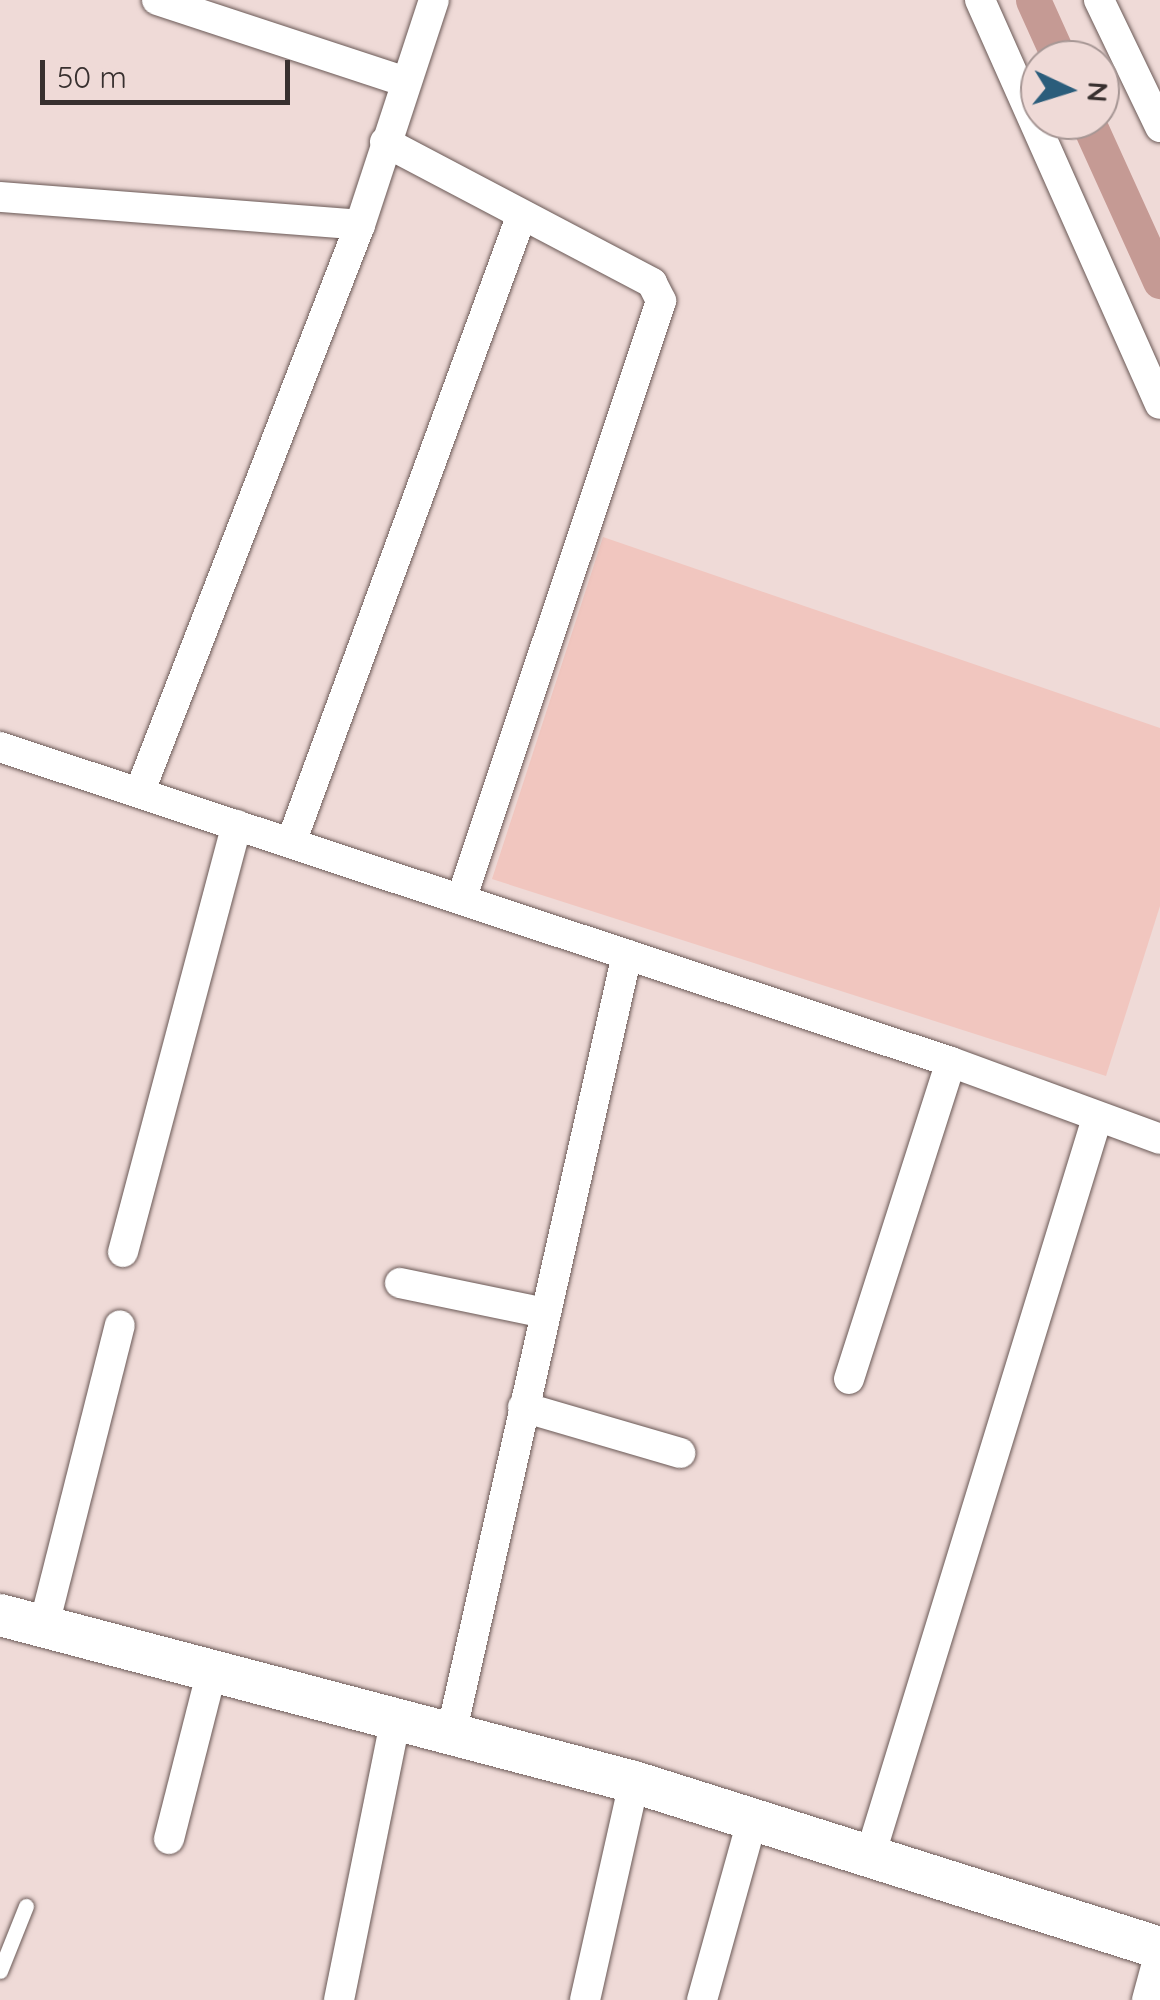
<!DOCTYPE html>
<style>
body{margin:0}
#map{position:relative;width:1160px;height:2000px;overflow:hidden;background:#efdad7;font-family:Quicksand,sans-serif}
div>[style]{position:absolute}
.green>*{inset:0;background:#f1c6bf}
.canal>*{height:35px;margin:-17.5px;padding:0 17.5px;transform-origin:17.5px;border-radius:17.5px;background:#c59a94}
.roads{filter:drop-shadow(0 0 2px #6a5956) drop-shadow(0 0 2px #6a5956)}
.service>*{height:15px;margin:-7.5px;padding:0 7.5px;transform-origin:7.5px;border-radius:7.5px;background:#fff}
.minor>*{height:30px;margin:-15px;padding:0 15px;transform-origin:15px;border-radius:15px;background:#fff}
.secondary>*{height:42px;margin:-21px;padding:0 21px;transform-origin:21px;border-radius:21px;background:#fff}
span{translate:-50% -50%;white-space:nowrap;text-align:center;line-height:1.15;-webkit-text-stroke:10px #efdad7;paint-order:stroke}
.north{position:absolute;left:1020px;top:40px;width:100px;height:100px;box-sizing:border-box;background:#efdad7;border:2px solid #a69694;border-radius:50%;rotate:94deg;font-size:28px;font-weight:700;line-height:40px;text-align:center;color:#38302f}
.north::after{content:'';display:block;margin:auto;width:35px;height:45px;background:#2b5d7b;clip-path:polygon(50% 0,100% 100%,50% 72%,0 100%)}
.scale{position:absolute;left:40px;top:60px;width:250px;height:45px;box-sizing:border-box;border:5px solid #38302f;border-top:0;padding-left:12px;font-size:30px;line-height:35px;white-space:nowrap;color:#38302f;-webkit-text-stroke:8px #efdad7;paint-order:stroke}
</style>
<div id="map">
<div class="green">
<div style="clip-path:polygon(603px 537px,1160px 728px,1160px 906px,1106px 1076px,492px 879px)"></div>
</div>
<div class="canal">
<div style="left:1033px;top:0;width:66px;rotate:65.8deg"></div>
<div style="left:1087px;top:120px;width:177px;rotate:65.6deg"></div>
</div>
<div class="roads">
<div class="service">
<div style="left:0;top:1971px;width:70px;rotate:-68.2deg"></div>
</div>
<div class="minor">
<div style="left:157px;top:0;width:260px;rotate:18.2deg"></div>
<div style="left:980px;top:0;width:442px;rotate:66deg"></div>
<div style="left:1099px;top:0;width:141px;rotate:64.3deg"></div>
<div style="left:385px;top:142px;width:302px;rotate:27.8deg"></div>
<div style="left:652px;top:283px;width:20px;rotate:63deg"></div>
<div style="left:661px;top:301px;width:628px;rotate:108.46deg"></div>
<div style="left:0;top:197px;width:361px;rotate:4.4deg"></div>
<div style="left:0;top:747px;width:1002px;rotate:18.33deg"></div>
<div style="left:951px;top:1062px;width:223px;rotate:20.2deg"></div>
<div style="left:140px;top:791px;width:607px;rotate:-68.76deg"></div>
<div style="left:360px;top:225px;width:237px;rotate:-71.8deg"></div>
<div style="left:292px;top:840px;width:664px;rotate:-69.82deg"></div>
<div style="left:123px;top:1252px;width:442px;rotate:-75.1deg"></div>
<div style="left:400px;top:1283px;width:148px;rotate:11.7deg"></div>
<div style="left:849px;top:1379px;width:333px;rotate:-72.2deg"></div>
<div style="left:523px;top:1407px;width:164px;rotate:16.3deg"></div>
<div style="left:44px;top:1625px;width:309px;rotate:-75.8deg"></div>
<div style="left:452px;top:1730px;width:795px;rotate:-77.29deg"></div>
<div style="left:169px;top:1839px;width:178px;rotate:-75.7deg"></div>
<div style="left:870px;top:1856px;width:772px;rotate:-72.9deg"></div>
<div style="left:339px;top:2000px;width:289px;rotate:-78.6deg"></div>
<div style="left:585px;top:2000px;width:223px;rotate:-77.3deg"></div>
<div style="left:702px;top:2000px;width:190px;rotate:-74.4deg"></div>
<div style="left:1147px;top:2000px;width:50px;rotate:-74.8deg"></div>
</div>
<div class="secondary">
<div style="left:0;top:1615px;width:656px;rotate:14.76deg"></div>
<div style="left:634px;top:1782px;width:552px;rotate:17.52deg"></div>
</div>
</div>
<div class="north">N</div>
<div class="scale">50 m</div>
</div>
